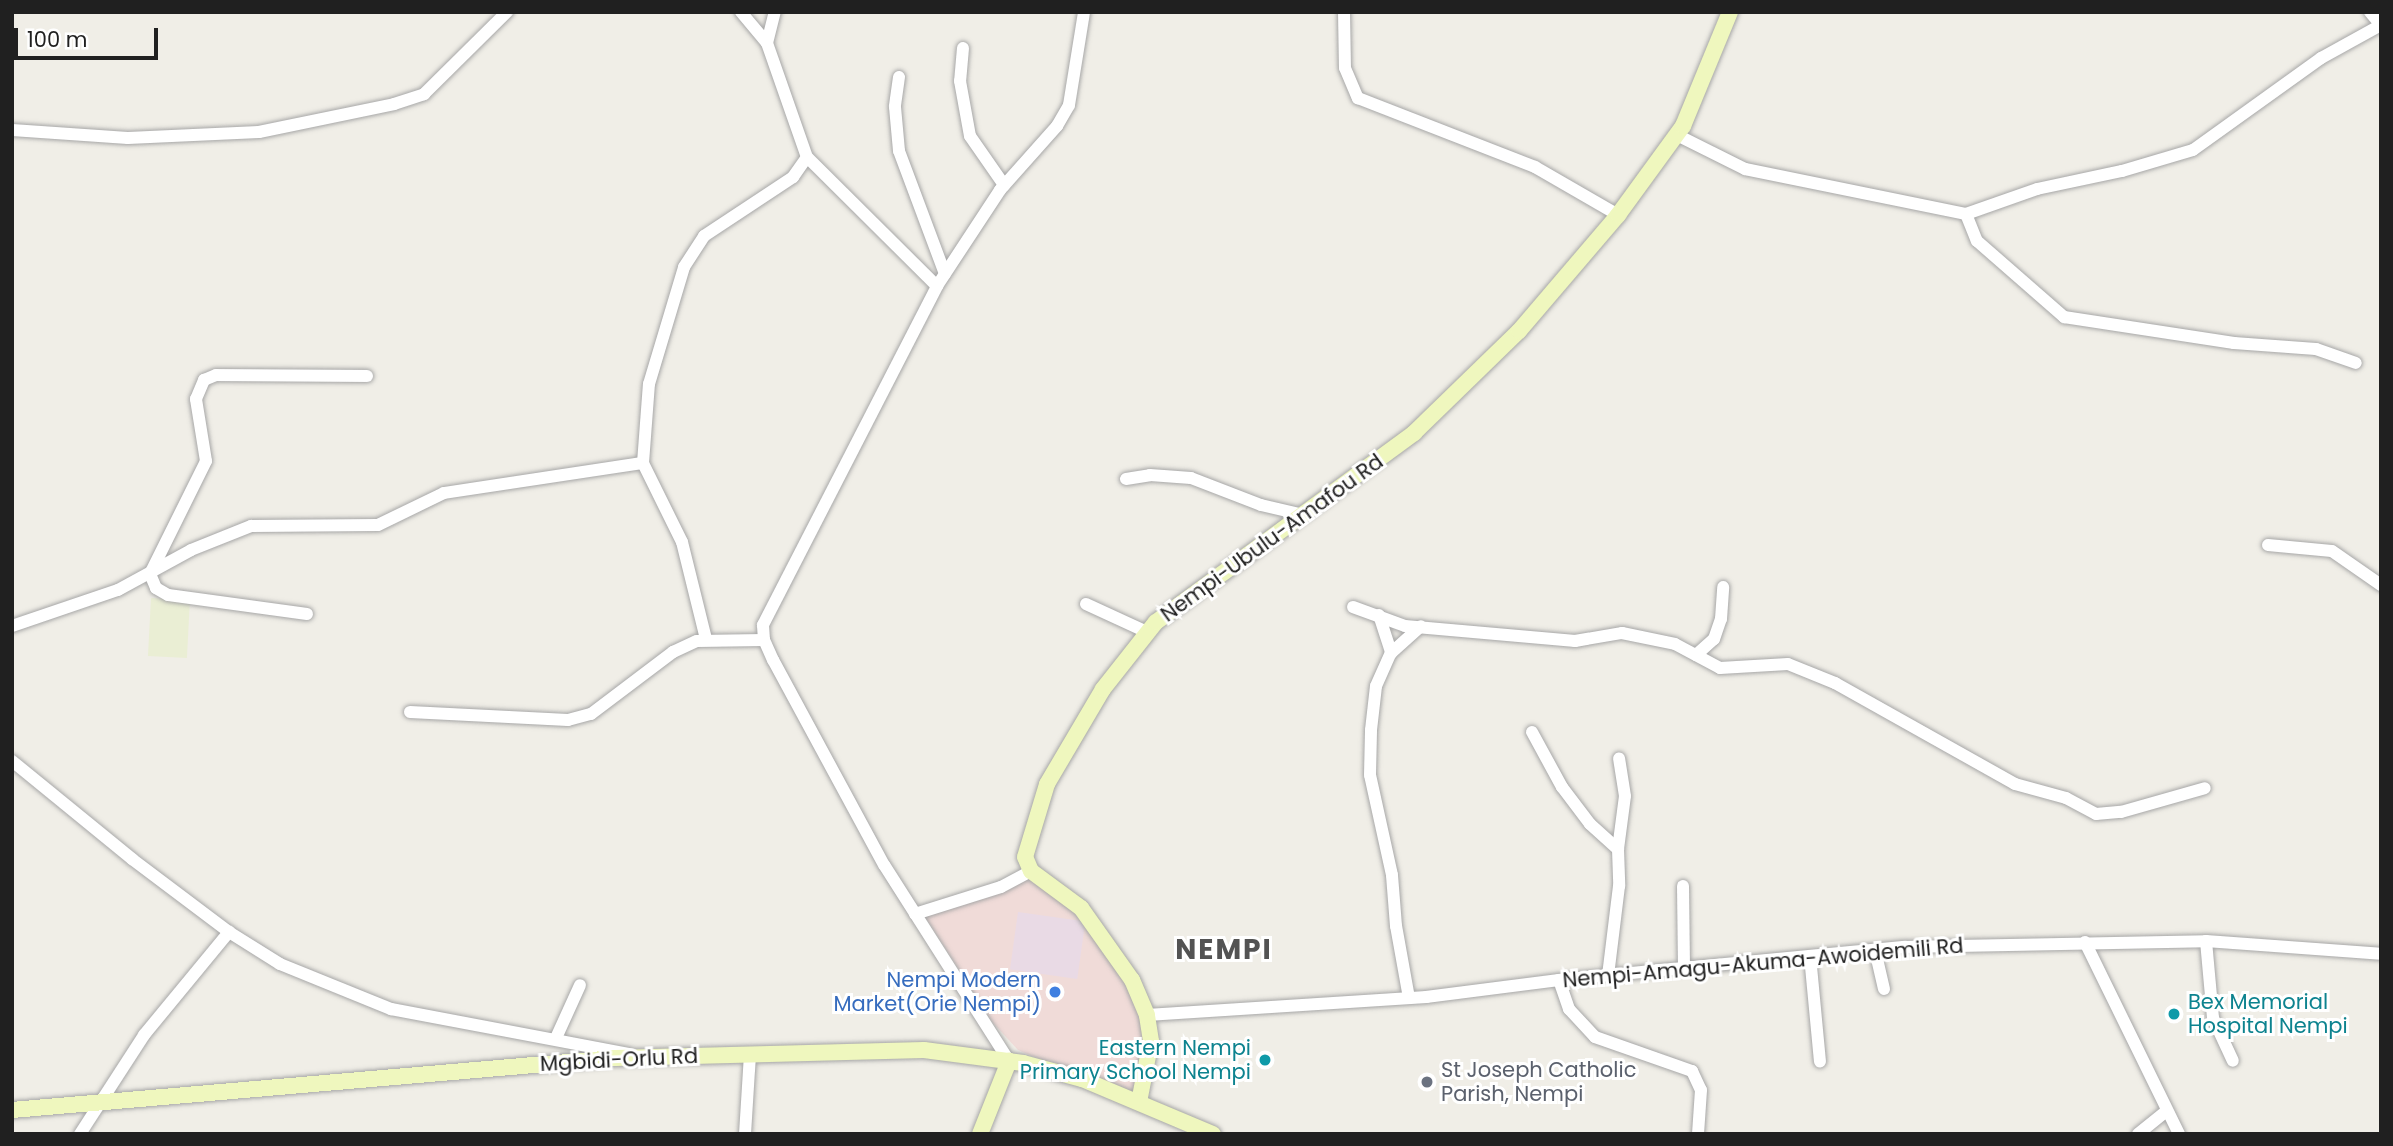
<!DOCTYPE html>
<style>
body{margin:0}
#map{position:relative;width:2393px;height:1146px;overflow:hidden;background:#f0eee7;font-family:Poppins,sans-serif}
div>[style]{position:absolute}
.commercial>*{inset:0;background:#f0dbd8}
.industrial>*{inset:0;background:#e9dae5;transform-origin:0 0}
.farmland>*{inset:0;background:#eaeed4;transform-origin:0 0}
.roads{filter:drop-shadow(0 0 2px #a7a7a7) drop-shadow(0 0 2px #a7a7a7)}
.street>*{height:12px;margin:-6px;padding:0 6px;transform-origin:6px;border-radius:6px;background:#fff}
.secondary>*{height:16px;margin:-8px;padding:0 8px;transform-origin:8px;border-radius:8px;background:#eff7be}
.dots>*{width:19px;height:19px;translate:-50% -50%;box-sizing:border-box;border:4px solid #fff;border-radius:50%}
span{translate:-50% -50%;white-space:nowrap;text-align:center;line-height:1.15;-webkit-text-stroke:6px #fff;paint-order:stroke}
.street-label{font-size:21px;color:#202020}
.shop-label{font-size:21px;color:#366cbe}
.right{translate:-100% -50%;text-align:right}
.culture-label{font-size:21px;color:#0d838f}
.left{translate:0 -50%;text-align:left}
.worship-label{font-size:21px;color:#5b616d}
.district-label{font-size:28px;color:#535353;font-weight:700;letter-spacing:2px}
.frame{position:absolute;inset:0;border:14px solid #202020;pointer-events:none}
.scale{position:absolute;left:14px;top:28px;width:144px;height:32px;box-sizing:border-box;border:4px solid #202020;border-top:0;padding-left:9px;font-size:21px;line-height:24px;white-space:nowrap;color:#202020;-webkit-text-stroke:5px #fff;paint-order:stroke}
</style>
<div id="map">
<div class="commercial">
<div style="clip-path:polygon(1031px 871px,1085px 912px,1147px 1015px,1139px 1102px,1018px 1050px,993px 1023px,922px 912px)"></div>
</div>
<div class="industrial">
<div style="left:1018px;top:912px;width:68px;height:58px;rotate:8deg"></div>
</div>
<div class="farmland">
<div style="left:151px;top:598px;width:39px;height:58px;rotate:3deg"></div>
</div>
<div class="roads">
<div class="street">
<div style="left:741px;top:12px;width:40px;rotate:50deg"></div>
<div style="left:767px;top:43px;width:121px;rotate:70.7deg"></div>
<div style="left:807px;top:157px;width:183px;rotate:44.8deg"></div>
<div style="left:1344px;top:12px;width:56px;rotate:89deg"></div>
<div style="left:1345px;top:68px;width:33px;rotate:67deg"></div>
<div style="left:1358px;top:98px;width:190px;rotate:21.3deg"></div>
<div style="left:1535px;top:167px;width:96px;rotate:30deg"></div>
<div style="left:2370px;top:12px;width:17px;rotate:50deg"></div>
<div style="left:767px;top:43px;width:32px;rotate:-76deg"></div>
<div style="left:963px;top:48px;width:33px;rotate:95deg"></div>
<div style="left:960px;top:81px;width:56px;rotate:79.7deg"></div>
<div style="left:970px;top:136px;width:60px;rotate:55.2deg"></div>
<div style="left:899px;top:77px;width:30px;rotate:98deg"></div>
<div style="left:895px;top:107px;width:44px;rotate:84.8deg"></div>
<div style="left:899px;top:151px;width:131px;rotate:69.5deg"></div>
<div style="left:12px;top:130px;width:116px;rotate:3.9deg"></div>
<div style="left:128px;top:138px;width:131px;rotate:-2.6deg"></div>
<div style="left:259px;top:132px;width:138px;rotate:-11.7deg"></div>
<div style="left:394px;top:104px;width:32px;rotate:-18deg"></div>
<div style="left:424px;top:94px;width:117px;rotate:-44.7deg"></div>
<div style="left:1677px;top:135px;width:76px;rotate:26.6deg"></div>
<div style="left:1745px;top:169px;width:226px;rotate:11.5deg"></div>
<div style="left:1966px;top:214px;width:75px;rotate:-19.4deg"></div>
<div style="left:2037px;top:189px;width:87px;rotate:-12deg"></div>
<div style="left:2122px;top:171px;width:74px;rotate:-16.5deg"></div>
<div style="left:2193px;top:150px;width:158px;rotate:-35.7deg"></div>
<div style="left:2321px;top:58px;width:68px;rotate:-28.8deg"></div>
<div style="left:1966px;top:214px;width:29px;rotate:68deg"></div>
<div style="left:1977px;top:241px;width:116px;rotate:41.1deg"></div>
<div style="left:2064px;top:317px;width:172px;rotate:8.7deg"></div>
<div style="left:2234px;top:343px;width:82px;rotate:4.2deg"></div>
<div style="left:2316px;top:349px;width:42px;rotate:19.3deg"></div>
<div style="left:1126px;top:479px;width:24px;rotate:-9deg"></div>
<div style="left:1150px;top:475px;width:41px;rotate:4.2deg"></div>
<div style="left:1191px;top:478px;width:75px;rotate:21.1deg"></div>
<div style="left:1261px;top:505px;width:44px;rotate:13.1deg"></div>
<div style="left:2268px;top:545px;width:64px;rotate:5.4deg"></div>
<div style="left:2332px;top:551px;width:60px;rotate:34.8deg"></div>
<div style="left:1086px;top:604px;width:67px;rotate:24.7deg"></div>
<div style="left:1353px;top:607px;width:55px;rotate:20.1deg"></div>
<div style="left:1405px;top:626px;width:171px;rotate:5deg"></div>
<div style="left:1575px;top:641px;width:48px;rotate:-9.7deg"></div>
<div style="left:1622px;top:633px;width:54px;rotate:11.7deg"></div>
<div style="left:1675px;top:644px;width:51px;rotate:28.1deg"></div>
<div style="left:1720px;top:668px;width:68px;rotate:-3.4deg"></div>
<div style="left:1788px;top:664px;width:51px;rotate:22deg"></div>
<div style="left:1835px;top:683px;width:206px;rotate:29.3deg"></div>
<div style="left:2015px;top:784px;width:53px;rotate:15.4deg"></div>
<div style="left:2066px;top:798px;width:34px;rotate:28deg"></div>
<div style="left:2096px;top:814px;width:25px;rotate:-5deg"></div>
<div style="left:2121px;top:812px;width:87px;rotate:-15.9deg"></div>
<div style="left:307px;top:614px;width:140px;rotate:-172.2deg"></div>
<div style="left:168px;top:595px;width:14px;rotate:-150deg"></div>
<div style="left:156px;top:588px;width:15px;rotate:-113deg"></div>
<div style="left:150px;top:574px;width:126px;rotate:-63.6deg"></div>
<div style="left:206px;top:461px;width:63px;rotate:-99.2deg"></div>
<div style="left:196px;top:399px;width:21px;rotate:-67deg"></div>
<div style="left:204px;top:380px;width:13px;rotate:-23deg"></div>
<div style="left:216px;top:375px;width:151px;rotate:0.4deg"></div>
<div style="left:1379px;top:615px;width:40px;rotate:72deg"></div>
<div style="left:12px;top:626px;width:112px;rotate:-18.8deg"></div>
<div style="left:118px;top:590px;width:83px;rotate:-28.7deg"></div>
<div style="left:191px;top:550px;width:65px;rotate:-21.8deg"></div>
<div style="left:251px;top:526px;width:127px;rotate:-0.5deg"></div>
<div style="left:378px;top:525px;width:73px;rotate:-25.9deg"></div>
<div style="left:444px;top:493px;width:201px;rotate:-8.6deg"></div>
<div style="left:706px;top:639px;width:100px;rotate:-103.9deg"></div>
<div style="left:682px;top:542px;width:88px;rotate:-116.3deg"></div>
<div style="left:643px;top:463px;width:79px;rotate:-85.7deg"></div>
<div style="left:649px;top:384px;width:122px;rotate:-73.3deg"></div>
<div style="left:684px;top:267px;width:37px;rotate:-57deg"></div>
<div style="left:704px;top:236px;width:107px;rotate:-33.5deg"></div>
<div style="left:793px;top:177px;width:24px;rotate:-55deg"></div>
<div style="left:1696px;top:655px;width:24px;rotate:-42deg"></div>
<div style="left:1714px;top:639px;width:21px;rotate:-71deg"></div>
<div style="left:1721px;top:619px;width:32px;rotate:-86deg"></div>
<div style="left:410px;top:712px;width:158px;rotate:2.9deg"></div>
<div style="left:568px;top:720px;width:24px;rotate:-15deg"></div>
<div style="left:591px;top:714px;width:103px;rotate:-37.1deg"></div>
<div style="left:673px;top:652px;width:26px;rotate:-25deg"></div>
<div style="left:697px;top:641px;width:67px;rotate:-0.9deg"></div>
<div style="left:1532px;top:732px;width:63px;rotate:61.4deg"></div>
<div style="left:1562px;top:787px;width:46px;rotate:52.9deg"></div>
<div style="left:1590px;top:824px;width:38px;rotate:42deg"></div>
<div style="left:1618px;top:849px;width:37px;rotate:88deg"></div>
<div style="left:1619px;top:886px;width:90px;rotate:97deg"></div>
<div style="left:12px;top:761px;width:155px;rotate:39.2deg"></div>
<div style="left:132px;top:859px;width:121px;rotate:37deg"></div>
<div style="left:229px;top:932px;width:60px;rotate:32.1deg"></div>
<div style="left:280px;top:964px;width:120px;rotate:22.1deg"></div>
<div style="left:391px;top:1009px;width:243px;rotate:10.7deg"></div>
<div style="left:1618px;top:849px;width:53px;rotate:-82.5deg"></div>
<div style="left:1625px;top:796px;width:38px;rotate:-99deg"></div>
<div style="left:1683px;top:886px;width:82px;rotate:89.3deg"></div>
<div style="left:915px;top:914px;width:90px;rotate:-17.4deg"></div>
<div style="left:1001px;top:887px;width:34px;rotate:-28deg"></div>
<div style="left:2206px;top:941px;width:77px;rotate:84.8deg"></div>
<div style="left:2213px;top:1018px;width:47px;rotate:65.1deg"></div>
<div style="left:2085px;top:942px;width:214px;rotate:63.9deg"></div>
<div style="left:1875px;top:950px;width:40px;rotate:77deg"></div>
<div style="left:1810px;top:956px;width:106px;rotate:84.6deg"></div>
<div style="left:1559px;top:980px;width:31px;rotate:71deg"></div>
<div style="left:1569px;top:1009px;width:38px;rotate:47deg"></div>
<div style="left:1595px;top:1037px;width:103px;rotate:19.3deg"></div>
<div style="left:1692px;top:1071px;width:21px;rotate:65deg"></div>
<div style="left:1701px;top:1090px;width:44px;rotate:93.9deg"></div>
<div style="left:1409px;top:998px;width:73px;rotate:-100.2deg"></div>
<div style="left:1396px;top:926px;width:51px;rotate:-94.5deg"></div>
<div style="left:1392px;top:875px;width:102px;rotate:-102.4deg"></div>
<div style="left:1370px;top:775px;width:45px;rotate:-88.7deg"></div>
<div style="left:1371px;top:730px;width:44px;rotate:-83.5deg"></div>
<div style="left:1376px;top:686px;width:36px;rotate:-66deg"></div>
<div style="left:1391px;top:653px;width:40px;rotate:-42deg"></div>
<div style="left:1147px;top:1015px;width:280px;rotate:-3.7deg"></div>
<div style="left:1426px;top:997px;width:134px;rotate:-7.3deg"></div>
<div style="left:1559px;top:980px;width:347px;rotate:-5.5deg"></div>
<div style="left:1904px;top:947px;width:302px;rotate:-1.1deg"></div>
<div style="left:2206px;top:941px;width:175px;rotate:4.2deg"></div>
<div style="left:556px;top:1038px;width:58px;rotate:-65.6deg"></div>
<div style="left:1009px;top:1061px;width:232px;rotate:-122.5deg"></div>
<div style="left:884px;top:865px;width:233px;rotate:-118.4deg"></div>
<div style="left:773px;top:660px;width:22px;rotate:-114deg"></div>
<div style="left:764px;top:640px;width:15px;rotate:-94deg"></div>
<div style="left:763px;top:625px;width:381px;rotate:-62.8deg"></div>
<div style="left:937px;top:286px;width:115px;rotate:-56.7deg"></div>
<div style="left:1000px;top:190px;width:86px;rotate:-48.3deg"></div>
<div style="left:1057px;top:126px;width:24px;rotate:-60deg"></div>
<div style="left:1069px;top:105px;width:94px;rotate:-80.8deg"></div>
<div style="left:80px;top:1134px;width:118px;rotate:-57.1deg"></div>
<div style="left:144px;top:1035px;width:134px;rotate:-50.5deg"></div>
<div style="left:745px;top:1134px;width:79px;rotate:-86.4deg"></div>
<div style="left:2138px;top:1134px;width:36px;rotate:-39deg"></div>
</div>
<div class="secondary">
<div style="left:1139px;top:1102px;width:62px;rotate:-78.9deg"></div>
<div style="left:1151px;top:1041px;width:26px;rotate:-99deg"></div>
<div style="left:1147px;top:1015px;width:38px;rotate:-113deg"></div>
<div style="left:1132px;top:980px;width:88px;rotate:-125.3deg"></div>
<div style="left:1081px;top:908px;width:62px;rotate:-143.5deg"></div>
<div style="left:1031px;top:871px;width:15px;rotate:-113deg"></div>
<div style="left:1025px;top:857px;width:76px;rotate:-73.2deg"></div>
<div style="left:1047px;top:784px;width:110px;rotate:-59.5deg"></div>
<div style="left:1103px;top:689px;width:85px;rotate:-51.7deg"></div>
<div style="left:1156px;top:622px;width:320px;rotate:-36.2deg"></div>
<div style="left:1414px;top:433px;width:146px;rotate:-44.2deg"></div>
<div style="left:1519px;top:331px;width:153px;rotate:-49.5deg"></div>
<div style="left:1618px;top:215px;width:110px;rotate:-53.9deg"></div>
<div style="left:1683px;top:126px;width:123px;rotate:-67.6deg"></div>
<div style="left:12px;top:1110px;width:605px;rotate:-4.93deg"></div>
<div style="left:615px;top:1058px;width:309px;rotate:-1.5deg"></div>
<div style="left:924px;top:1050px;width:100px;rotate:7.5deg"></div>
<div style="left:1023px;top:1063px;width:61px;rotate:15.2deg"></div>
<div style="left:1082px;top:1079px;width:142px;rotate:22.8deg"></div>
<div style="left:980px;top:1134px;width:79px;rotate:-68.3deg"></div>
</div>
</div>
<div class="dots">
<div style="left:1055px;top:992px;background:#3f7fe0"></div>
<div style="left:2174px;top:1014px;background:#0f9aa8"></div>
<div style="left:1265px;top:1060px;background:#0f9aa8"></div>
<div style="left:1427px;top:1082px;background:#6b7280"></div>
</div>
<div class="street-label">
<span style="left:1272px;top:538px;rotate:-36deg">Nempi-Ubulu-Amafou Rd</span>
<span style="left:1763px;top:963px;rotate:-5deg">Nempi-Amagu-Akuma-Awoidemili Rd</span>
<span style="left:619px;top:1060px;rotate:-3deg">Mgbidi-Orlu Rd</span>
</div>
<div class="shop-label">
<span class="right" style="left:1041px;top:992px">Nempi Modern<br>Market(Orie Nempi)</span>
</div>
<div class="culture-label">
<span class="left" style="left:2188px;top:1014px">Bex Memorial<br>Hospital Nempi</span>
<span class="right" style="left:1251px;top:1060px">Eastern Nempi<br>Primary School Nempi</span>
</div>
<div class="worship-label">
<span class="left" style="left:1441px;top:1082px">St Joseph Catholic<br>Parish, Nempi</span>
</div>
<div class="district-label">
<span style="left:1224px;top:950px">NEMPI</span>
</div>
<div class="frame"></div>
<div class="scale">100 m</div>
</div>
